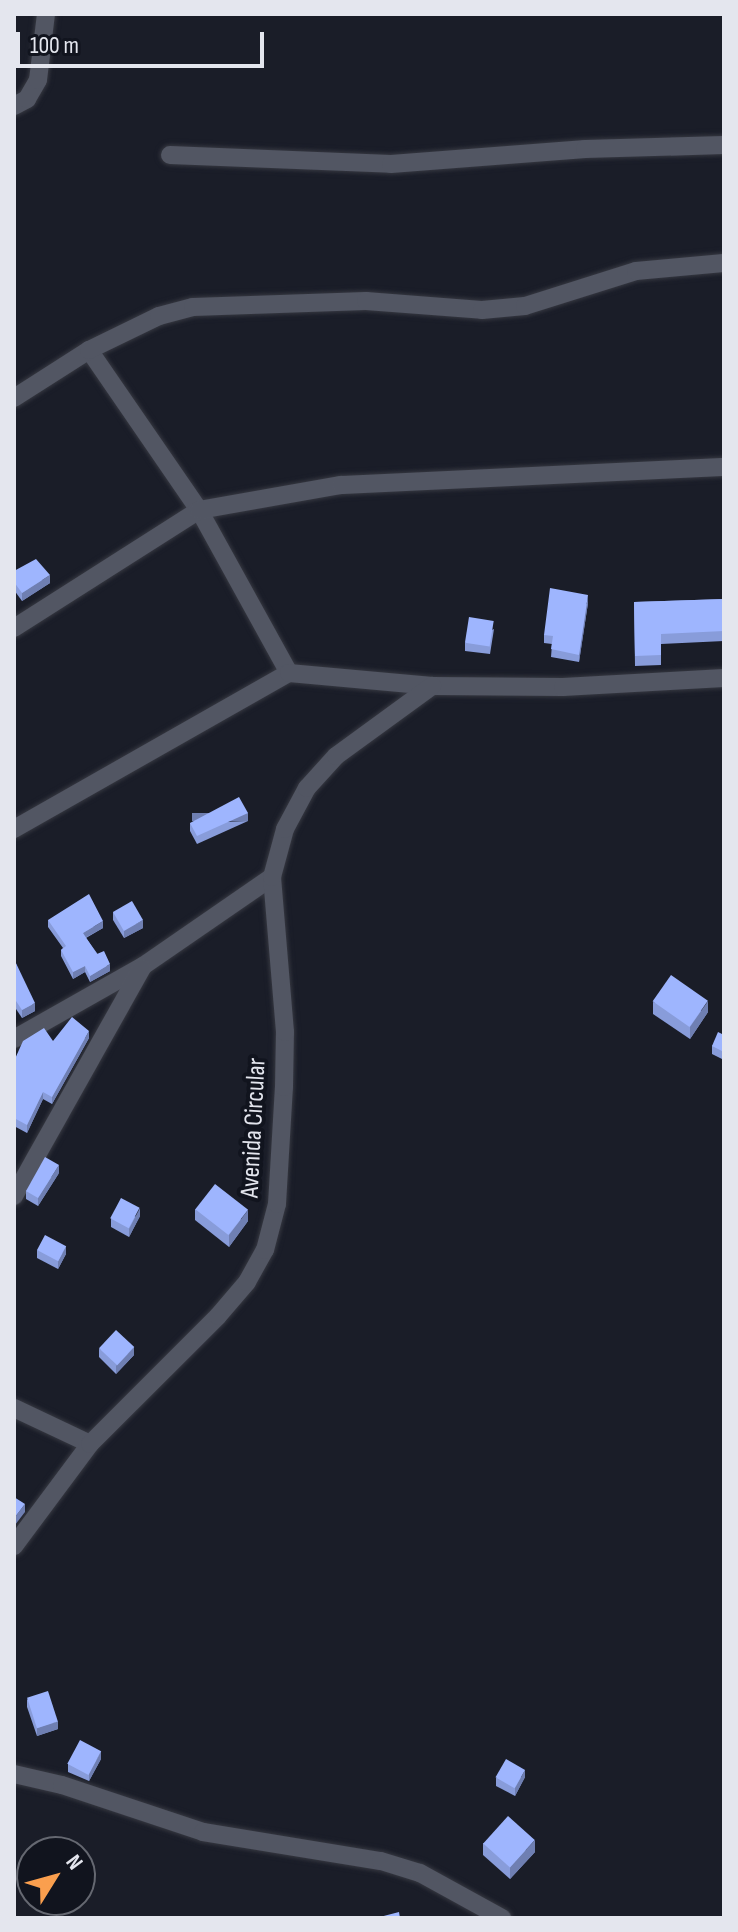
<!DOCTYPE html>
<style>
body{margin:0}
#map{position:relative;width:738px;height:1932px;overflow:hidden;background:#1a1d28;font-family:"Sofia Sans Condensed",sans-serif}
div>[style]{position:absolute}
.roads{filter:drop-shadow(0 0 2px #363841) drop-shadow(0 0 2px #363841)}
.minor>*{height:18px;margin:-9px;padding:0 9px;transform-origin:9px;border-radius:9px;background:#525663}
.wall>*{inset:0;background:#889cda}
.shaded-wall>*{inset:0;background:#6f7fb2;transform-origin:0 0}
.building>*{inset:0;background:#9eb5fe;transform-origin:0 0}
span{translate:-50% -50%;white-space:nowrap;text-align:center;line-height:1.15;-webkit-text-stroke:8px #11141e;paint-order:stroke}
.street-label{font-size:26px;color:#e4e6ee}
.frame{position:absolute;inset:0;border:16px solid #e4e6ee;pointer-events:none}
.north{position:absolute;left:16px;top:1836px;width:80px;height:80px;box-sizing:border-box;background:#11141e;border:2px solid #656871;border-radius:50%;rotate:53deg;font-size:22px;font-weight:700;line-height:32px;text-align:center;color:#e4e6ee}
.north::after{content:'';display:block;margin:auto;width:28px;height:36px;background:#fa9f4e;clip-path:polygon(50% 0,100% 100%,50% 72%,0 100%)}
.scale{position:absolute;left:16px;top:32px;width:248px;height:36px;box-sizing:border-box;border:4px solid #e4e6ee;border-top:0;padding-left:10px;font-size:24px;line-height:28px;white-space:nowrap;color:#e4e6ee;-webkit-text-stroke:6px #11141e;paint-order:stroke}
</style>
<div id="map">
<div class="roads">
<div class="minor">
<div style="left:14px;top:106px;width:15px;rotate:-28deg"></div>
<div style="left:27px;top:99px;width:22px;rotate:-60deg"></div>
<div style="left:38px;top:80px;width:66px;rotate:-83.1deg"></div>
<div style="left:170px;top:155px;width:221px;rotate:2.3deg"></div>
<div style="left:391px;top:164px;width:195px;rotate:-4.4deg"></div>
<div style="left:585px;top:149px;width:139px;rotate:-1.6deg"></div>
<div style="left:89px;top:350px;width:194px;rotate:55.5deg"></div>
<div style="left:199px;top:510px;width:186px;rotate:61.1deg"></div>
<div style="left:14px;top:398px;width:89px;rotate:-32.6deg"></div>
<div style="left:89px;top:350px;width:78px;rotate:-25.9deg"></div>
<div style="left:159px;top:316px;width:35px;rotate:-15deg"></div>
<div style="left:193px;top:307px;width:173px;rotate:-2deg"></div>
<div style="left:366px;top:301px;width:116px;rotate:4.4deg"></div>
<div style="left:482px;top:310px;width:43px;rotate:-5.3deg"></div>
<div style="left:525px;top:306px;width:116px;rotate:-17.5deg"></div>
<div style="left:636px;top:271px;width:88px;rotate:-5.2deg"></div>
<div style="left:14px;top:628px;width:219px;rotate:-32.5deg"></div>
<div style="left:199px;top:510px;width:144px;rotate:-10deg"></div>
<div style="left:341px;top:485px;width:383px;rotate:-2.7deg"></div>
<div style="left:14px;top:829px;width:316px;rotate:-29.6deg"></div>
<div style="left:289px;top:673px;width:144px;rotate:5.2deg"></div>
<div style="left:432px;top:686px;width:131px;rotate:0.4deg"></div>
<div style="left:563px;top:687px;width:161px;rotate:-3.2deg"></div>
<div style="left:14px;top:1039px;width:148px;rotate:-29.5deg"></div>
<div style="left:143px;top:966px;width:157px;rotate:-34.6deg"></div>
<div style="left:14px;top:1196px;width:261px;rotate:-60.7deg"></div>
<div style="left:14px;top:1408px;width:84px;rotate:25.3deg"></div>
<div style="left:14px;top:1546px;width:127px;rotate:-53.3deg"></div>
<div style="left:90px;top:1444px;width:181px;rotate:-45deg"></div>
<div style="left:218px;top:1316px;width:45px;rotate:-49.5deg"></div>
<div style="left:247px;top:1282px;width:37px;rotate:-61deg"></div>
<div style="left:265px;top:1250px;width:48px;rotate:-75.4deg"></div>
<div style="left:277px;top:1204px;width:117px;rotate:-86.6deg"></div>
<div style="left:284px;top:1087px;width:55px;rotate:-89deg"></div>
<div style="left:285px;top:1032px;width:156px;rotate:-94.8deg"></div>
<div style="left:272px;top:877px;width:50px;rotate:-74.8deg"></div>
<div style="left:285px;top:829px;width:47px;rotate:-61.8deg"></div>
<div style="left:307px;top:788px;width:43px;rotate:-47.8deg"></div>
<div style="left:336px;top:756px;width:119px;rotate:-36.1deg"></div>
<div style="left:14px;top:1774px;width:49px;rotate:12.9deg"></div>
<div style="left:62px;top:1785px;width:149px;rotate:18.4deg"></div>
<div style="left:203px;top:1832px;width:180px;rotate:9.3deg"></div>
<div style="left:381px;top:1861px;width:41px;rotate:17.1deg"></div>
<div style="left:420px;top:1873px;width:94px;rotate:28.8deg"></div>
</div>
</div>
<div class="wall">
<div style="clip-path:polygon(14px 571px,50px 583px,22px 601px,14px 590px)"></div>
<div style="clip-path:polygon(724px 599px,724px 641px,661px 644px,661px 665px,635px 666px,634px 602px)"></div>
<div style="clip-path:polygon(588px 603px,579px 662px,551px 657px,552px 644px,544px 643px,544px 635px)"></div>
<div style="clip-path:polygon(494px 629px,490px 654px,465px 651px,465px 643px)"></div>
<div style="clip-path:polygon(248px 821px,197px 844px,190px 831px,190px 823px)"></div>
<div style="clip-path:polygon(113px 912px,143px 928px,124px 938px,113px 920px)"></div>
<div style="clip-path:polygon(48px 920px,103px 928px,86px 938px,110px 971px,90px 982px,85px 972px,73px 979px,61px 956px,61px 950px,63px 948px,48px 927px)"></div>
<div style="clip-path:polygon(14px 959px,35px 1011px,22px 1018px,14px 1006px)"></div>
<div style="clip-path:polygon(653px 1002px,708px 1012px,690px 1039px,653px 1014px)"></div>
<div style="clip-path:polygon(724px 1035px,724px 1060px,712px 1054px,712px 1046px)"></div>
<div style="clip-path:polygon(89px 1038px,52px 1104px,43px 1099px,27px 1133px,14px 1126px,14px 1061px,53px 1041px)"></div>
<div style="clip-path:polygon(59px 1173px,38px 1206px,26px 1199px,26px 1191px)"></div>
<div style="clip-path:polygon(195px 1209px,248px 1221px,229px 1247px,195px 1220px)"></div>
<div style="clip-path:polygon(140px 1216px,129px 1237px,111px 1227px,111px 1219px)"></div>
<div style="clip-path:polygon(37px 1250px,66px 1254px,58px 1269px,37px 1258px)"></div>
<div style="clip-path:polygon(99px 1349px,134px 1355px,116px 1374px,99px 1357px)"></div>
<div style="clip-path:polygon(27px 1699px,58px 1729px,37px 1736px,27px 1707px)"></div>
<div style="clip-path:polygon(101px 1759px,89px 1781px,68px 1772px,68px 1764px)"></div>
<div style="clip-path:polygon(525px 1777px,515px 1796px,496px 1786px,496px 1778px)"></div>
<div style="clip-path:polygon(483px 1843px,535px 1852px,510px 1879px,483px 1855px)"></div>
</div>
<div class="shaded-wall">
<div style="clip-path:polygon(50px 575px,50px 583px,22px 601px,22px 593px)"></div>
<div style="clip-path:polygon(588px 595px,588px 603px,579px 662px,579px 655px)"></div>
<div style="left:248px;top:813px;width:8px;height:56px;rotate:90deg"></div>
<div style="clip-path:polygon(143px 920px,143px 928px,124px 938px,124px 930px)"></div>
<div style="clip-path:polygon(103px 921px,103px 928px,83px 939px,83px 933px)"></div>
<div style="clip-path:polygon(110px 964px,110px 971px,90px 982px,90px 976px)"></div>
<div style="clip-path:polygon(85px 966px,85px 972px,73px 979px,73px 972px)"></div>
<div style="clip-path:polygon(708px 1001px,708px 1012px,690px 1039px,690px 1027px)"></div>
<div style="clip-path:polygon(35px 1003px,35px 1011px,22px 1018px,22px 1010px)"></div>
<div style="clip-path:polygon(89px 1031px,89px 1038px,52px 1104px,52px 1097px)"></div>
<div style="clip-path:polygon(43px 1092px,43px 1099px,27px 1133px,27px 1125px)"></div>
<div style="clip-path:polygon(59px 1165px,59px 1173px,38px 1206px,38px 1198px)"></div>
<div style="clip-path:polygon(140px 1208px,140px 1216px,129px 1237px,129px 1229px)"></div>
<div style="clip-path:polygon(248px 1210px,248px 1221px,229px 1247px,229px 1235px)"></div>
<div style="clip-path:polygon(66px 1246px,66px 1254px,58px 1269px,58px 1261px)"></div>
<div style="clip-path:polygon(134px 1347px,134px 1355px,116px 1374px,116px 1366px)"></div>
<div style="clip-path:polygon(25px 1504px,25px 1512px,15px 1525px,15px 1517px)"></div>
<div style="clip-path:polygon(58px 1721px,58px 1729px,37px 1736px,37px 1728px)"></div>
<div style="clip-path:polygon(101px 1751px,101px 1759px,89px 1781px,89px 1773px)"></div>
<div style="clip-path:polygon(525px 1770px,525px 1777px,515px 1796px,515px 1788px)"></div>
<div style="clip-path:polygon(535px 1840px,535px 1852px,510px 1879px,510px 1867px)"></div>
</div>
<div class="building">
<div style="clip-path:polygon(36px 559px,50px 575px,22px 593px,14px 582px,14px 571px)"></div>
<div style="clip-path:polygon(550px 588px,588px 595px,579px 655px,551px 649px,553px 636px,544px 635px)"></div>
<div style="clip-path:polygon(724px 599px,724px 631px,661px 634px,661px 655px,635px 656px,634px 602px)"></div>
<div style="left:469px;top:617px;width:25px;height:26px;rotate:9deg"></div>
<div style="clip-path:polygon(239px 797px,248px 813px,197px 836px,190px 823px)"></div>
<div style="clip-path:polygon(89px 894px,103px 921px,83px 933px,97px 954px,104px 951px,110px 964px,90px 976px,85px 966px,73px 972px,61px 950px,66px 946px,48px 920px)"></div>
<div style="left:132px;top:901px;width:22px;height:22px;rotate:60deg"></div>
<div style="clip-path:polygon(14px 959px,35px 1003px,22px 1010px,14px 998px)"></div>
<div style="left:671px;top:975px;width:45px;height:32px;rotate:35deg"></div>
<div style="clip-path:polygon(72px 1017px,89px 1031px,52px 1097px,43px 1092px,27px 1125px,14px 1118px,14px 1090px,16px 1086px,14px 1084px,14px 1061px,23px 1041px,44px 1028px,53px 1041px)"></div>
<div style="clip-path:polygon(718px 1032px,724px 1035px,724px 1052px,712px 1046px)"></div>
<div style="clip-path:polygon(45px 1157px,59px 1165px,38px 1198px,26px 1191px)"></div>
<div style="left:215px;top:1184px;width:42px;height:32px;rotate:38deg"></div>
<div style="left:121px;top:1198px;width:21px;height:23px;rotate:28deg"></div>
<div style="left:45px;top:1235px;width:24px;height:17px;rotate:28deg"></div>
<div style="left:116px;top:1330px;width:25px;height:25px;rotate:43deg"></div>
<div style="clip-path:polygon(14px 1497px,25px 1504px,15px 1517px,14px 1516px)"></div>
<div style="left:48px;top:1691px;width:32px;height:22px;rotate:72deg"></div>
<div style="left:80px;top:1740px;width:24px;height:27px;rotate:28deg"></div>
<div style="left:506px;top:1759px;width:22px;height:21px;rotate:30deg"></div>
<div style="left:508px;top:1816px;width:36px;height:37px;rotate:42deg"></div>
<div style="clip-path:polygon(399px 1912px,400px 1918px,376px 1918px)"></div>
</div>
<div class="street-label">
<span style="left:254px;top:1128px;rotate:-87deg">Avenida Circular</span>
</div>
<div class="frame"></div>
<div class="north">N</div>
<div class="scale">100 m</div>
</div>
